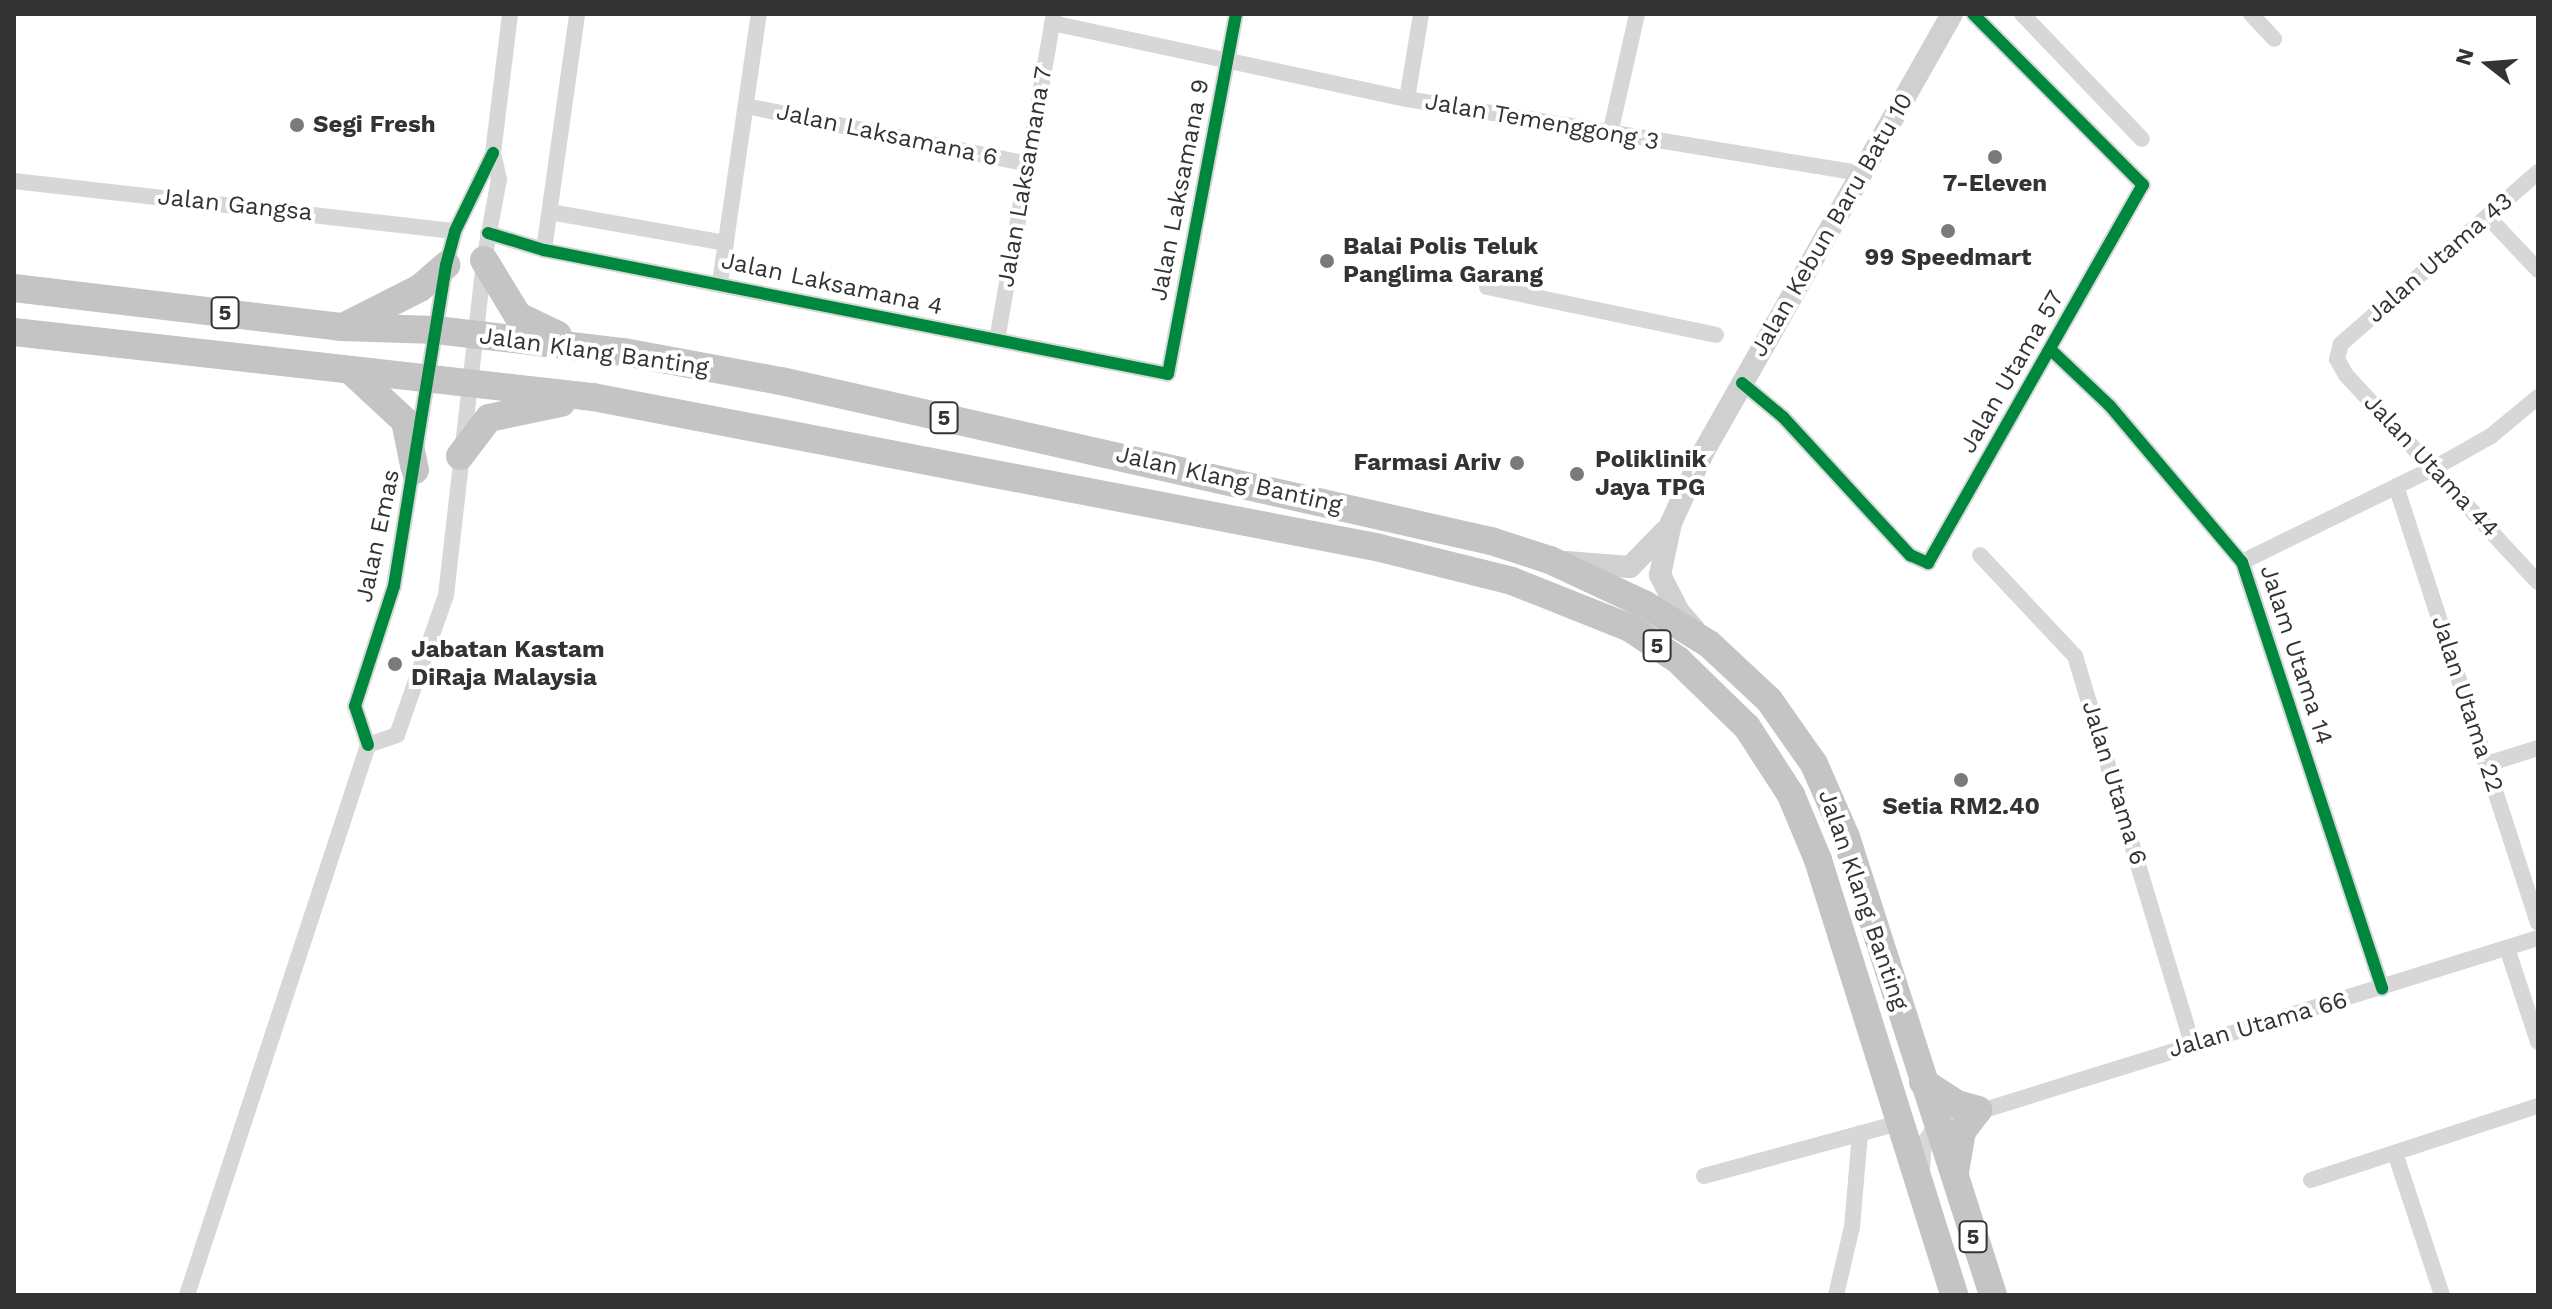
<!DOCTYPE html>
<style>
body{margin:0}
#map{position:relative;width:2552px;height:1309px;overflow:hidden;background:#fff;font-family:"Work Sans",sans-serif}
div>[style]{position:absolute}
.street>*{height:16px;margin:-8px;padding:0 8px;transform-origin:8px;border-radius:8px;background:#d7d7d7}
.secondary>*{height:22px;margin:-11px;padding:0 11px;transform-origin:11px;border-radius:11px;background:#d0d0d0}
.highway>*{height:28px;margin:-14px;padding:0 14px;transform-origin:14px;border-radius:14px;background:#c4c4c4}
.cycleway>*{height:12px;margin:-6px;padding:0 6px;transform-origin:6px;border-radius:6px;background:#00873e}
.dots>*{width:22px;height:22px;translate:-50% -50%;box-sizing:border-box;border:4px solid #fff;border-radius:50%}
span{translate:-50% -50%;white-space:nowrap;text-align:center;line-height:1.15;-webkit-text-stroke:8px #fff;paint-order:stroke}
.shield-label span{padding:2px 6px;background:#fff;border:2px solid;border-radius:6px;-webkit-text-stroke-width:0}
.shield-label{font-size:22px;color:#333;font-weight:700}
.street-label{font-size:24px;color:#333}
.poi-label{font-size:24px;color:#333;font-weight:700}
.left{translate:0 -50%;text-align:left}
.right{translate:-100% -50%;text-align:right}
.frame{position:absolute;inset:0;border:16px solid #333;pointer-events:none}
.north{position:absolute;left:2448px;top:24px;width:80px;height:80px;-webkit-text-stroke:6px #fff;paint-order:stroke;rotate:287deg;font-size:22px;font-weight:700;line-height:32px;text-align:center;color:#333}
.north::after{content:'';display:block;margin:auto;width:28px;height:36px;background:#333;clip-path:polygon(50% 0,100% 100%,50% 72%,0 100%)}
</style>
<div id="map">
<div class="street">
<div style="left:2022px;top:14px;width:173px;rotate:46.2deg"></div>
<div style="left:2251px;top:14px;width:34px;rotate:47deg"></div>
<div style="left:1052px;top:23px;width:363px;rotate:12.1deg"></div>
<div style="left:1407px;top:99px;width:459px;rotate:9.3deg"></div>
<div style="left:1407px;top:99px;width:86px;rotate:-80.6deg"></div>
<div style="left:746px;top:106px;width:288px;rotate:11.6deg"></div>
<div style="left:1610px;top:134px;width:123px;rotate:-77.3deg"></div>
<div style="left:2538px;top:172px;width:262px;rotate:138.9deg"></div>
<div style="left:2341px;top:344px;width:16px;rotate:105deg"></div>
<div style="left:2337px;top:359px;width:18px;rotate:61deg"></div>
<div style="left:2346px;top:375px;width:282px;rotate:47.2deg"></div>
<div style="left:14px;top:181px;width:444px;rotate:6.5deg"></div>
<div style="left:550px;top:212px;width:179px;rotate:10deg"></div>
<div style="left:2488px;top:217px;width:73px;rotate:46.7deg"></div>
<div style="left:488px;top:233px;width:59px;rotate:16.9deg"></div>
<div style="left:544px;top:250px;width:636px;rotate:11.24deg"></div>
<div style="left:1168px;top:374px;width:366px;rotate:-79.3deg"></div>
<div style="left:544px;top:250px;width:238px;rotate:-82deg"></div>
<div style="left:720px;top:283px;width:272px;rotate:-81.8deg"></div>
<div style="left:1487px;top:287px;width:234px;rotate:11.8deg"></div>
<div style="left:997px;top:340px;width:330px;rotate:-80.1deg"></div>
<div style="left:2051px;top:350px;width:81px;rotate:43.5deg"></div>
<div style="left:2110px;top:406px;width:204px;rotate:49.8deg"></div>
<div style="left:2242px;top:562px;width:449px;rotate:71.8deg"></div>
<div style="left:1742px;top:383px;width:53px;rotate:39.7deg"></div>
<div style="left:1783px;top:417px;width:188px;rotate:47.4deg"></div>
<div style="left:1910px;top:555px;width:20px;rotate:24deg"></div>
<div style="left:1928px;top:563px;width:435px;rotate:-60.4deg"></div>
<div style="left:2143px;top:185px;width:241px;rotate:-134.8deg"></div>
<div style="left:2396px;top:486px;width:459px;rotate:72deg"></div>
<div style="left:1980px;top:555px;width:139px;rotate:46.8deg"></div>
<div style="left:2075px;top:656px;width:405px;rotate:73.2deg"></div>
<div style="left:2242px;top:562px;width:216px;rotate:-26.1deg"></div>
<div style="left:2436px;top:467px;width:63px;rotate:-29.4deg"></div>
<div style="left:2491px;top:436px;width:61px;rotate:-39.7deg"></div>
<div style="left:368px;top:745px;width:31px;rotate:-19deg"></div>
<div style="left:397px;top:735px;width:148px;rotate:-70.7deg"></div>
<div style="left:446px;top:595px;width:337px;rotate:-83.5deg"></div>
<div style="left:484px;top:260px;width:82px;rotate:-79.5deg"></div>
<div style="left:499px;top:179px;width:27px;rotate:-103deg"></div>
<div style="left:493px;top:153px;width:140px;rotate:-83deg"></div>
<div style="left:368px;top:745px;width:41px;rotate:-108.4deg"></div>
<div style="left:355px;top:706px;width:126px;rotate:-72deg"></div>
<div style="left:394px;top:586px;width:325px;rotate:-80.8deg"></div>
<div style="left:446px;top:265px;width:35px;rotate:-75deg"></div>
<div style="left:455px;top:231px;width:87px;rotate:-64deg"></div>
<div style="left:2487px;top:764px;width:53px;rotate:-17.4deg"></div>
<div style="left:2507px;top:948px;width:99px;rotate:71.7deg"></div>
<div style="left:2395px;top:1153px;width:150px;rotate:71.7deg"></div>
<div style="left:1922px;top:1170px;width:27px;rotate:-86deg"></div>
<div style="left:1924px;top:1143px;width:22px;rotate:-56deg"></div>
<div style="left:1936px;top:1125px;width:630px;rotate:-17.26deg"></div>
<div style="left:1704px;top:1176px;width:202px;rotate:-15.2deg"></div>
<div style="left:2311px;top:1180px;width:239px;rotate:-18.1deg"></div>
<div style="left:187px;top:1295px;width:579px;rotate:-71.78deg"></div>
<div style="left:1836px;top:1295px;width:70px;rotate:-76.8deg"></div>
<div style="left:1852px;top:1227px;width:94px;rotate:-85.1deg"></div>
</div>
<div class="secondary">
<div style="left:1567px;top:562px;width:63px;rotate:4.5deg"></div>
<div style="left:1630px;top:567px;width:50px;rotate:-45.8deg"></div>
<div style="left:1694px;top:629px;width:23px;rotate:-131deg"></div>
<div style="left:1679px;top:612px;width:42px;rotate:-117.2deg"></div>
<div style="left:1660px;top:575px;width:53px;rotate:-78.1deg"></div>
<div style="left:1671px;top:523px;width:79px;rotate:-65.4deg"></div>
<div style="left:1704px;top:451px;width:502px;rotate:-60.42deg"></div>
</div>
<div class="highway">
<div style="left:484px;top:260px;width:66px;rotate:58.7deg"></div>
<div style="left:518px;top:316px;width:44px;rotate:25.4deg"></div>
<div style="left:14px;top:288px;width:329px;rotate:6.8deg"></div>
<div style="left:341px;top:327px;width:95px;rotate:1.8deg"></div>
<div style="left:436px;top:330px;width:189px;rotate:6.7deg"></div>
<div style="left:624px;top:352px;width:160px;rotate:10.5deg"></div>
<div style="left:781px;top:381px;width:728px;rotate:12.7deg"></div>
<div style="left:1491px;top:541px;width:62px;rotate:17.9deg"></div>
<div style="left:1550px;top:560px;width:104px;rotate:25.1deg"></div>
<div style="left:1644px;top:604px;width:76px;rotate:31.6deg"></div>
<div style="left:1709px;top:644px;width:82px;rotate:43deg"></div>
<div style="left:1769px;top:700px;width:78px;rotate:54.9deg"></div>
<div style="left:1814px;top:764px;width:80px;rotate:66.3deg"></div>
<div style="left:1846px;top:837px;width:481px;rotate:72.2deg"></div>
<div style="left:345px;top:326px;width:84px;rotate:-26.9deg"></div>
<div style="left:420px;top:288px;width:35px;rotate:-41deg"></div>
<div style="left:14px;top:332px;width:583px;rotate:6.41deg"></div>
<div style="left:593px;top:397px;width:797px;rotate:10.84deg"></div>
<div style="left:1376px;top:547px;width:140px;rotate:14deg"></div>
<div style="left:1512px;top:581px;width:127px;rotate:21.7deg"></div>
<div style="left:1630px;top:628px;width:58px;rotate:33.7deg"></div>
<div style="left:1678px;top:660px;width:96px;rotate:44.2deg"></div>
<div style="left:1747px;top:727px;width:81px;rotate:57.1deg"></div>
<div style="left:1791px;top:795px;width:70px;rotate:67.4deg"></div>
<div style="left:1818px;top:860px;width:456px;rotate:72.6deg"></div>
<div style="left:350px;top:370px;width:75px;rotate:42.8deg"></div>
<div style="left:405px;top:421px;width:50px;rotate:78.5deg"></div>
<div style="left:460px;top:456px;width:48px;rotate:-52.7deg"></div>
<div style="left:489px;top:418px;width:74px;rotate:-11.8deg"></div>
<div style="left:1923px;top:1082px;width:40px;rotate:32.9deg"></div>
<div style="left:1957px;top:1104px;width:22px;rotate:16deg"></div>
<div style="left:1978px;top:1110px;width:26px;rotate:127deg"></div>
<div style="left:1962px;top:1131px;width:42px;rotate:99.7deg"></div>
</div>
<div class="cycleway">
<div style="left:488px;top:233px;width:59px;rotate:16.9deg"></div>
<div style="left:544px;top:250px;width:636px;rotate:11.24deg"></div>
<div style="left:1168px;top:374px;width:366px;rotate:-79.3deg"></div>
<div style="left:2051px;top:350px;width:81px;rotate:43.5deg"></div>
<div style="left:2110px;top:406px;width:204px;rotate:49.8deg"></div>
<div style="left:2242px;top:562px;width:449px;rotate:71.8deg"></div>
<div style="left:1742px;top:383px;width:53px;rotate:39.7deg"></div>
<div style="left:1783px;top:417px;width:188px;rotate:47.4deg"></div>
<div style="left:1910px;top:555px;width:20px;rotate:24deg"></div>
<div style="left:1928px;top:563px;width:435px;rotate:-60.4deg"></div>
<div style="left:2143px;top:185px;width:241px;rotate:-134.8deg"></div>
<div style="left:368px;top:745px;width:41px;rotate:-108.4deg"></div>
<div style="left:355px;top:706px;width:126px;rotate:-72deg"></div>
<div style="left:394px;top:586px;width:325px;rotate:-80.8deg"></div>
<div style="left:446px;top:265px;width:35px;rotate:-75deg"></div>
<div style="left:455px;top:231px;width:87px;rotate:-64deg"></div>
</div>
<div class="dots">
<div style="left:297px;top:125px;background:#7a7a7a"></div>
<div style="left:1995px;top:157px;background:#7a7a7a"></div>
<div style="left:1948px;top:231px;background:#7a7a7a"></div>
<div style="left:1327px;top:261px;background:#7a7a7a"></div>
<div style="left:1517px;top:463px;background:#7a7a7a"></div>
<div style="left:1577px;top:474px;background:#7a7a7a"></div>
<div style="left:395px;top:664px;background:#7a7a7a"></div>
<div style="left:1961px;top:780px;background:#7a7a7a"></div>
</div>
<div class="shield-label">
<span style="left:225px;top:313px">5</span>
<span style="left:944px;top:418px">5</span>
<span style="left:1657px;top:646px">5</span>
<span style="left:1973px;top:1237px">5</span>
</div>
<div class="street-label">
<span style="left:1542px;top:122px;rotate:10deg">Jalan Temenggong 3</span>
<span style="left:887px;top:135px;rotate:12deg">Jalan Laksamana 6</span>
<span style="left:1025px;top:177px;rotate:-80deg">Jalan Laksamana 7</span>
<span style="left:1180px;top:190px;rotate:-79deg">Jalan Laksamana 9</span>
<span style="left:235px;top:205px;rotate:6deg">Jalan Gangsa</span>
<span style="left:1832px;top:225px;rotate:-60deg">Jalan Kebun Baru Batu 10</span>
<span style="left:2440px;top:258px;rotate:-41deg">Jalan Utama 43</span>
<span style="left:832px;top:284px;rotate:12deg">Jalan Laksamana 4</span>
<span style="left:594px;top:352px;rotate:8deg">Jalan Klang Banting</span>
<span style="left:2012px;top:372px;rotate:-60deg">Jalan Utama 57</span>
<span style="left:2431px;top:466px;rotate:47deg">Jalan Utama 44</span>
<span style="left:1229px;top:480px;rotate:13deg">Jalan Klang Banting</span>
<span style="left:378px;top:536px;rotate:-78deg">Jalan Emas</span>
<span style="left:2296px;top:655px;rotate:72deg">Jalam Utama 14</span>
<span style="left:2467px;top:704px;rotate:72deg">Jalan Utama 22</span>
<span style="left:2114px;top:783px;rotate:73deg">Jalan Utama 6</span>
<span style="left:1863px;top:900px;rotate:71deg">Jalan Klang Banting</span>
<span style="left:2258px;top:1025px;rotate:-16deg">Jalan Utama 66</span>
</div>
<div class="poi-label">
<span class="left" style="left:313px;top:125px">Segi Fresh</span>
<span style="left:1995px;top:184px">7-Eleven</span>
<span class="left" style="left:1343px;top:261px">Balai Polis Teluk<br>Panglima Garang</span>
<span style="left:1948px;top:258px">99 Speedmart</span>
<span class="left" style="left:1595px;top:474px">Poliklinik<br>Jaya TPG</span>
<span class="right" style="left:1501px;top:463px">Farmasi Ariv</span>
<span class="left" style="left:411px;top:664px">Jabatan Kastam<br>DiRaja Malaysia</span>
<span style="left:1961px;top:807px">Setia RM2.40</span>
</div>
<div class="frame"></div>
<div class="north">N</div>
</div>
